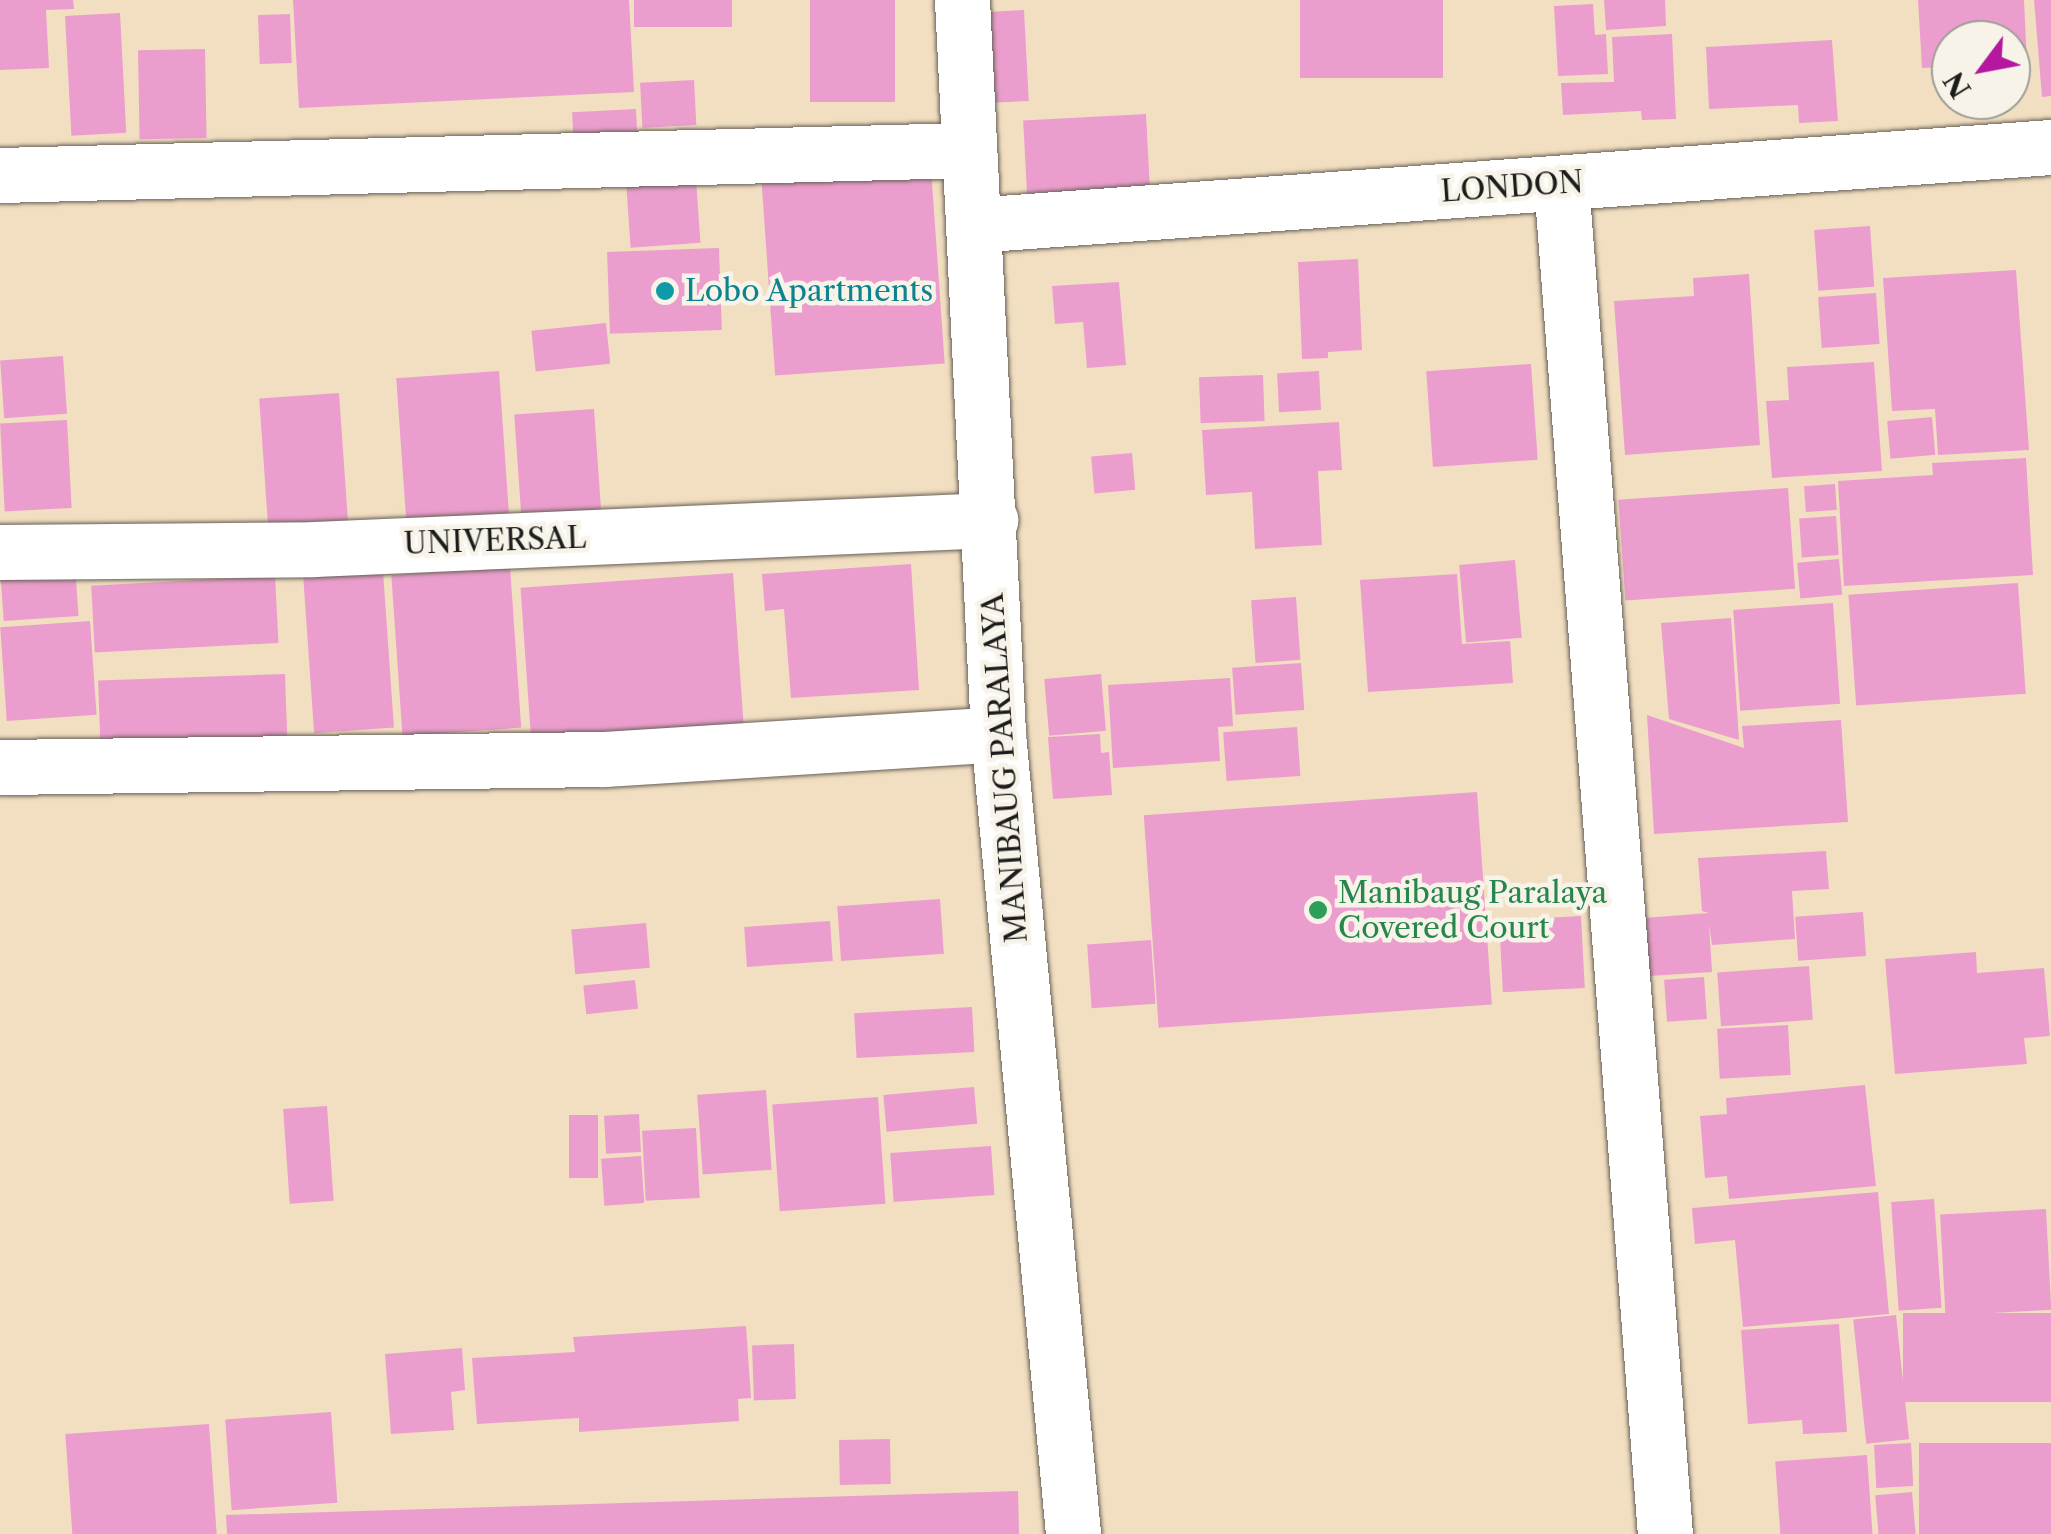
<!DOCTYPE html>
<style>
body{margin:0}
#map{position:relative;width:2051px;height:1534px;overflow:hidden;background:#f2dfc2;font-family:"Libre Caslon Text",serif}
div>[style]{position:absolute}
.building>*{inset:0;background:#eb9ecd;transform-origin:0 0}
.roads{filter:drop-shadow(0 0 2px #676056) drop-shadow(0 0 2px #676056)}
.minor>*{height:55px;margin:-27.5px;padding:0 27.5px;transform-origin:27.5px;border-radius:27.5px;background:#fff}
.dots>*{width:28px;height:28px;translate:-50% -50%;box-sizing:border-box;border:5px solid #f7f3e8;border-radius:50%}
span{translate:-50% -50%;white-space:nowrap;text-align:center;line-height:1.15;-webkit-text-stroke:9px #f7f3e8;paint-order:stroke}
.street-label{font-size:30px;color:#1c1c1c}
.culture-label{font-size:30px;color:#0d838f}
.left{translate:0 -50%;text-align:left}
.leisure-label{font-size:30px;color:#27864d}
.north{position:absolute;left:1931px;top:20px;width:100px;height:100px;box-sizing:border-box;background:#f7f3e8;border:2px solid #9f9d96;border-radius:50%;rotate:238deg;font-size:28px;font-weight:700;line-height:40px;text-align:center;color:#1c1c1c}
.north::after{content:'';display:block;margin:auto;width:35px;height:45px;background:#b5179e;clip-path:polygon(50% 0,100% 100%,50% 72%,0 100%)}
</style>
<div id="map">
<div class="building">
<div style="clip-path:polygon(0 0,73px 0,74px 9px,46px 10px,49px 68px,0 70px)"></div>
<div style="clip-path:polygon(293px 0,629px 0,634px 92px,299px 108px)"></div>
<div style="left:634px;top:0;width:98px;height:27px"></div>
<div style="left:810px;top:0;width:85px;height:102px"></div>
<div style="left:1300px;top:0;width:143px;height:78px"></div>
<div style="clip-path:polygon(1604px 0,1665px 0,1666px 26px,1606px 30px)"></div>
<div style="clip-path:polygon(1918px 0,2024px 0,2027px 63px,2011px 64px,2011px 40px,1951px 40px,1951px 67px,1922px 68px)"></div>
<div style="clip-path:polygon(2034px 0,2051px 0,2051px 96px,2042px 97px)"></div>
<div style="clip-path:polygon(1593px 4px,1595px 35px,1606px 34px,1608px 74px,1558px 76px,1554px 6px)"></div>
<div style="left:1024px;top:10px;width:91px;height:36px;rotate:87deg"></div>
<div style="left:120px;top:13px;width:120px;height:55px;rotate:87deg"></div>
<div style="left:290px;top:14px;width:49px;height:32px;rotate:88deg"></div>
<div style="clip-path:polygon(1672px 34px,1676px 119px,1642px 120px,1641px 111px,1563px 115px,1561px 83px,1614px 82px,1612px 37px)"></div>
<div style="clip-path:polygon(1832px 40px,1838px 121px,1799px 123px,1798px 105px,1709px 109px,1706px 47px)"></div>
<div style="left:205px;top:49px;width:89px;height:67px;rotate:89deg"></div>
<div style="left:694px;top:80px;width:45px;height:54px;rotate:87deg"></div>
<div style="left:636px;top:109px;width:37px;height:64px;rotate:87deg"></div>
<div style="left:1146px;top:114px;width:73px;height:123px;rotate:87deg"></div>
<div style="left:931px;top:168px;width:196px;height:170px;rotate:86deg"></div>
<div style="left:696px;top:179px;width:64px;height:70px;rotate:86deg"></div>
<div style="left:1870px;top:226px;width:61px;height:56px;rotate:86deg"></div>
<div style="left:719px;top:248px;width:82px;height:112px;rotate:88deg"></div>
<div style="clip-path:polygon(1358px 259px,1362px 350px,1328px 352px,1328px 358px,1302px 359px,1298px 262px)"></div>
<div style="clip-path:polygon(2016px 270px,2029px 450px,1938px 455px,1935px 409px,1892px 411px,1883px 278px)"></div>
<div style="clip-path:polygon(1749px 274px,1760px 445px,1625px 455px,1614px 301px,1694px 296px,1693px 278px)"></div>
<div style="clip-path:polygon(1119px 282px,1126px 365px,1087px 368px,1083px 322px,1055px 324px,1052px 286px)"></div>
<div style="left:1876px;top:293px;width:51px;height:58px;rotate:86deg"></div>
<div style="left:606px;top:323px;width:41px;height:75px;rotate:84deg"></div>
<div style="left:63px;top:356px;width:58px;height:63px;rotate:86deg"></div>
<div style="clip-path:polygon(1874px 362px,1882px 471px,1772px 478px,1766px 401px,1789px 400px,1787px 367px)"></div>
<div style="left:1531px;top:364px;width:96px;height:105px;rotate:86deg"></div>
<div style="left:499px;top:371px;width:150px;height:103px;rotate:86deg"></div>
<div style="left:1319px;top:371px;width:39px;height:42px;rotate:87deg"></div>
<div style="left:1263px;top:375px;width:46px;height:64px;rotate:88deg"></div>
<div style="left:339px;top:393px;width:134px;height:80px;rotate:86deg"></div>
<div style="left:594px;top:409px;width:105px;height:80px;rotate:86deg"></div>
<div style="left:1932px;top:417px;width:38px;height:45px;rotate:85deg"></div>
<div style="left:67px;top:420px;width:88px;height:67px;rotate:87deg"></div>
<div style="clip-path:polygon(1339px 422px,1342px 470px,1318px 471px,1322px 545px,1255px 549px,1252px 492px,1206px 495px,1202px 430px)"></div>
<div style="left:1132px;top:453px;width:37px;height:41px;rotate:85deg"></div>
<div style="clip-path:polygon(2026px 458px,2033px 575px,1844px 586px,1838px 481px,1933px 475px,1932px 463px)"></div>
<div style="left:1835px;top:484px;width:26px;height:31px;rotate:86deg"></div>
<div style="left:1788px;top:488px;width:101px;height:170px;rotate:86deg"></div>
<div style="left:1836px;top:516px;width:39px;height:37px;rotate:86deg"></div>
<div style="left:1839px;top:559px;width:36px;height:42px;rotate:85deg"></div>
<div style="left:1515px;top:560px;width:78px;height:56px;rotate:85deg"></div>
<div style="clip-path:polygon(911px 564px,919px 690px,791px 698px,784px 609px,765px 611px,762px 574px)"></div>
<div style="left:75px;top:565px;width:51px;height:75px;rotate:86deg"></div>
<div style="left:510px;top:567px;width:161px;height:119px;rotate:86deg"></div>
<div style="left:383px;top:571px;width:157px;height:80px;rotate:86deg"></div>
<div style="left:733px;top:573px;width:156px;height:213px;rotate:86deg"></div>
<div style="clip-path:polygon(1457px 574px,1462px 644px,1510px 641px,1513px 683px,1368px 692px,1360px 580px)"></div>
<div style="left:275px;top:576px;width:67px;height:184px;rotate:87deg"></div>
<div style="left:2018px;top:583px;width:111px;height:170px;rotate:86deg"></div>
<div style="left:1296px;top:597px;width:63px;height:45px;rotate:86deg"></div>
<div style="left:1833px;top:603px;width:101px;height:100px;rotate:86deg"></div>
<div style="clip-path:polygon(1731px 618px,1739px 740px,1669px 719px,1661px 623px)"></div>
<div style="left:90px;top:621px;width:94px;height:90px;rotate:86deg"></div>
<div style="left:1301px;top:663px;width:47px;height:69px;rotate:86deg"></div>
<div style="left:285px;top:674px;width:71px;height:187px;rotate:88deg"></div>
<div style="left:1101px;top:674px;width:57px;height:57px;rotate:85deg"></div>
<div style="clip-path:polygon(1230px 678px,1233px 726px,1218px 727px,1220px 761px,1113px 768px,1108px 685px)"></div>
<div style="clip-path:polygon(1647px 715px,1744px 748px,1742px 726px,1841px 720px,1848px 822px,1654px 834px)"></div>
<div style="left:1297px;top:727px;width:49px;height:74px;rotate:86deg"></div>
<div style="clip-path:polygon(1100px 734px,1101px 753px,1109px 752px,1112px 795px,1053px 799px,1048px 737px)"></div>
<div style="left:1477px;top:792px;width:213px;height:334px;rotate:86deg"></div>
<div style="clip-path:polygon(1826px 851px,1829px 889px,1792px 891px,1795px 939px,1712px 945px,1709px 924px,1712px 972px,1649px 976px,1644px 918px,1709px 913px,1702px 911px,1698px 858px)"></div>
<div style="left:940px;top:899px;width:55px;height:103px;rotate:86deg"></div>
<div style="left:1863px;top:912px;width:44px;height:68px;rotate:86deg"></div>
<div style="left:1581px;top:916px;width:72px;height:82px;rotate:87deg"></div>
<div style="left:830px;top:921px;width:40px;height:86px;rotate:86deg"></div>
<div style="left:646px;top:923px;width:45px;height:75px;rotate:85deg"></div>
<div style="left:1151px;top:940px;width:64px;height:64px;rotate:86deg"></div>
<div style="clip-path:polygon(1976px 952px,1977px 973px,2044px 968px,2050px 1036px,2024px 1038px,2027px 1064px,1895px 1074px,1885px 959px)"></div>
<div style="left:1809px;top:966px;width:54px;height:92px;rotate:86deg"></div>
<div style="left:1704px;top:977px;width:42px;height:40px;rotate:86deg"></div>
<div style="left:635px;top:980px;width:29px;height:52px;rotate:84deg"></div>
<div style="left:972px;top:1007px;width:45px;height:118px;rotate:87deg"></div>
<div style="left:1788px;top:1025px;width:50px;height:71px;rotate:87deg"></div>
<div style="clip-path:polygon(1865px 1085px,1876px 1186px,1729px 1199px,1727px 1176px,1705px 1178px,1700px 1116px,1727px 1114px,1726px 1098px)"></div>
<div style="left:974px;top:1087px;width:37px;height:91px;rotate:85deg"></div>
<div style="left:766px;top:1090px;width:80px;height:69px;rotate:86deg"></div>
<div style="left:878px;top:1097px;width:107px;height:106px;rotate:86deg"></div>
<div style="left:327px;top:1106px;width:95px;height:44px;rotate:86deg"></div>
<div style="left:639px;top:1114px;width:38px;height:35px;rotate:87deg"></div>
<div style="left:569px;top:1115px;width:29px;height:63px"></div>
<div style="left:696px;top:1128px;width:70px;height:54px;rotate:87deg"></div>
<div style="left:991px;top:1146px;width:49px;height:101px;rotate:86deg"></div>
<div style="left:641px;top:1156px;width:47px;height:40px;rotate:86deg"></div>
<div style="clip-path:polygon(1878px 1192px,1889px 1314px,1743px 1327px,1735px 1240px,1695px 1244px,1692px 1208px)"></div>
<div style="left:1934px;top:1199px;width:109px;height:43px;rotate:86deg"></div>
<div style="left:2046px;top:1209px;width:101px;height:106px;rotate:87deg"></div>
<div style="left:2051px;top:1313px;width:89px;height:148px;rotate:90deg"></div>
<div style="left:1896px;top:1315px;width:125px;height:43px;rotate:84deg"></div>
<div style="clip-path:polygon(1839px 1324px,1847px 1432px,1803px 1434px,1802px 1420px,1748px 1424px,1741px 1330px)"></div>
<div style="clip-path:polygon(746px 1326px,751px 1398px,738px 1399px,739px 1421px,579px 1432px,579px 1418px,477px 1424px,472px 1358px,575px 1352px,573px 1337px)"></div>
<div style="left:794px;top:1344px;width:55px;height:42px;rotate:88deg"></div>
<div style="clip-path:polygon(462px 1348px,465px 1390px,451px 1392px,454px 1430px,391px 1434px,385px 1354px)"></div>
<div style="left:331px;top:1412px;width:91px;height:106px;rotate:86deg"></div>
<div style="left:209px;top:1424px;width:110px;height:144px;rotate:86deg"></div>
<div style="left:890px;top:1439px;width:45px;height:51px;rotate:89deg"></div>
<div style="left:1911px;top:1443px;width:43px;height:37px;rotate:87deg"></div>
<div style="left:2051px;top:1443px;width:91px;height:132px;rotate:90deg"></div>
<div style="left:1867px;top:1455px;width:79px;height:92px;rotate:86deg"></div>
<div style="clip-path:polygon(1018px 1491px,1019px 1534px,227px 1534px,226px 1515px)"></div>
<div style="left:1912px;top:1492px;width:42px;height:37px;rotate:85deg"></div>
</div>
<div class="roads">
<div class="minor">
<div style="left:962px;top:0;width:735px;rotate:87.19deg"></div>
<div style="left:998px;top:734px;width:804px;rotate:84.64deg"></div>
<div style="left:0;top:175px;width:966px;rotate:-1.48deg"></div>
<div style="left:1561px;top:183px;width:1355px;rotate:85.6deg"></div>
<div style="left:973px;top:225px;width:1081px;rotate:-4.14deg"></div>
<div style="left:0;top:552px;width:314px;rotate:-0.5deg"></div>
<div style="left:314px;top:549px;width:677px;rotate:-2.46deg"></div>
<div style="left:0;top:767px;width:604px;rotate:-0.76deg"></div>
<div style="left:604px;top:759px;width:395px;rotate:-3.6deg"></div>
</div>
</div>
<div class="dots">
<div style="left:665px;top:291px;background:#0f9aa8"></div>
<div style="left:1318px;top:910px;background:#2e9e5b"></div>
</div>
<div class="street-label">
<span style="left:1512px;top:187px;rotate:-4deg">LONDON</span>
<span style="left:495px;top:541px;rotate:-2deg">UNIVERSAL</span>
<span style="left:1005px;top:768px;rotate:-94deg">MANIBAUG PARALAYA</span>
</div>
<div class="culture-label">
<span class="left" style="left:685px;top:291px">Lobo Apartments</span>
</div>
<div class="leisure-label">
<span class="left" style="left:1338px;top:910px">Manibaug Paralaya<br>Covered Court</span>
</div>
<div class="north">N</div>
</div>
